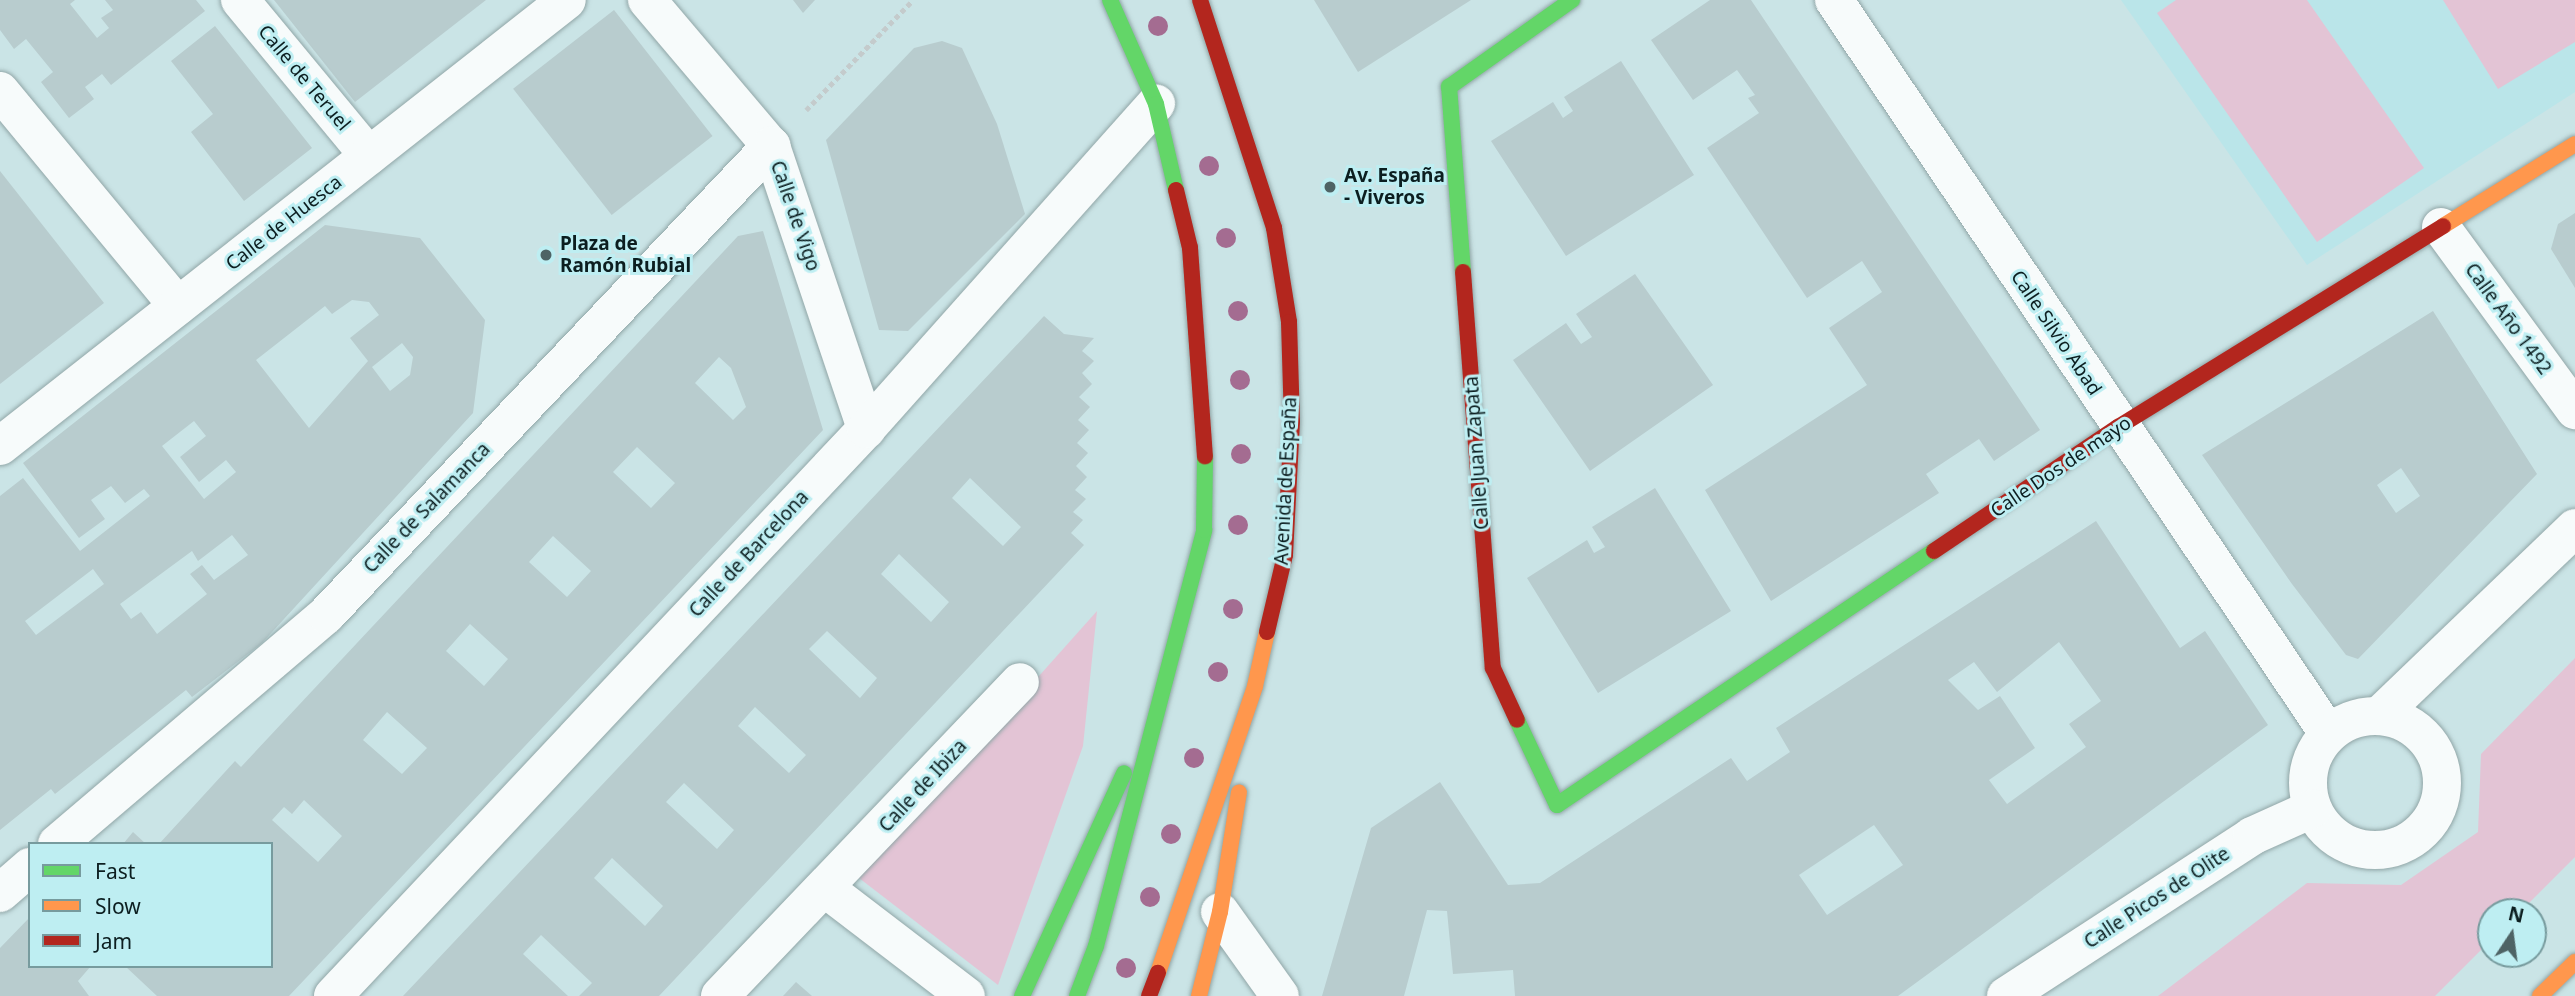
<!DOCTYPE html>
<meta charset="utf-8">
<style>
body{margin:0}
#map{position:relative;width:2575px;height:996px;overflow:hidden;background:#cae4e6;font-family:"Noto Sans",sans-serif}
div>[style]{position:absolute}
.built>*{inset:0;background:#bae5e9}
.green>*{inset:0;background:#e3c4d5}
.building>*{inset:0;background:#b8ccce;transform-origin:0 0}
.path>*{height:4.5px;margin-top:-2.25px;transform-origin:0;background:repeating-linear-gradient(90deg,#c4cbcc 0 5px,transparent 0 8.5px)}
.roads{filter:drop-shadow(0 0 2px #91a6a7) drop-shadow(0 0 2px #91a6a7)}
.street>*{height:38px;margin:-19px;padding:0 19px;transform-origin:19px;border-radius:19px;background:#f7fbfb}
.street>.ring{margin:-19px;padding:0;box-sizing:content-box;background:none;border:38px solid #f7fbfb;border-radius:50%}
.fast>*{height:16px;margin:-8px;padding:0 8px;transform-origin:8px;border-radius:8px;background:#63d668}
.slow>*{height:16px;margin:-8px;padding:0 8px;transform-origin:8px;border-radius:8px;background:#ff974d}
.jam>*{height:16px;margin:-8px;padding:0 8px;transform-origin:8px;border-radius:8px;background:#b3261e}
.trees>*{width:20px;height:20px;margin:-10px;border-radius:50%;background:#a46c91}
.dots>*{width:19px;height:19px;translate:-50% -50%;box-sizing:border-box;border:4px solid #beeef2;border-radius:50%}
span{translate:-50% -50%;white-space:nowrap;text-align:center;line-height:1.15;-webkit-text-stroke:6px #beeef2;paint-order:stroke}
.street-label{font-size:19px;color:#0c1e20}
.poi-label{font-size:19px;color:#0c1e20;font-weight:700}
.left{translate:0 -50%;text-align:left}
.legend{position:absolute;left:28px;top:842px;width:245px;height:126px;box-sizing:border-box;background:#beeef2;border:2px solid #779b9e;margin:0;padding:9px 12px;list-style:none;font-size:21px;color:#0c1e20}
.legend li{display:flex;align-items:center;gap:14px;height:35px}
.legend b{width:35px;border:2px solid #779b9e}
.north{position:absolute;left:2477px;top:898px;width:70px;height:70px;box-sizing:border-box;background:#beeef2;border:2px solid #779b9e;border-radius:50%;rotate:13deg;font-size:19px;font-weight:700;line-height:28px;text-align:center;color:#0c1e20}
.north::after{content:'';display:block;margin:auto;width:24px;height:32px;background:#4e6365;clip-path:polygon(50% 0,100% 100%,50% 72%,0 100%)}
</style>
<div id="map">
<div class="built">
<div style="clip-path:polygon(2121px 0,2575px 0,2575px 92px,2307px 265px)"></div>
</div>
<div class="green">
<div style="clip-path:polygon(2176px 0,2307px 0,2424px 168px,2317px 242px,2157px 13px)"></div>
<div style="clip-path:polygon(2443px 0,2575px 0,2575px 42px,2498px 89px)"></div>
<div style="clip-path:polygon(1097px 611px,1083px 746px,998px 985px,859px 878px)"></div>
<div style="clip-path:polygon(2575px 658px,2575px 857px,2520px 912px,2491px 912px,2491px 940px,2435px 996px,2158px 996px,2307px 883px,2401px 885px,2478px 832px,2481px 754px)"></div>
</div>
<div class="building">
<div style="clip-path:polygon(0 0,75px 0,70px 4px,97px 38px,109px 28px,101px 18px,113px 10px,105px 0,196px 0,205px 11px,111px 85px,102px 74px,85px 87px,94px 99px,69px 118px,41px 82px,53px 72px,26px 39px,14px 49px,0 30px)"></div>
<div style="clip-path:polygon(274px 0,486px 0,355px 102px)"></div>
<div style="clip-path:polygon(793px 0,815px 0,803px 13px)"></div>
<div style="clip-path:polygon(1314px 0,1471px 0,1358px 72px)"></div>
<div style="clip-path:polygon(1710px 0,1751px 0,2040px 430px,1994px 461px,1979px 439px,1926px 474px,1939px 493px,1771px 601px,1705px 490px,1867px 385px,1829px 328px,1882px 292px,1862px 261px,1807px 298px,1707px 148px,1759px 113px,1748px 98px,1755px 95px,1737px 70px,1693px 100px,1651px 40px)"></div>
<div style="left:614px;top:10px;width:160px;height:128px;rotate:52deg"></div>
<div style="clip-path:polygon(215px 26px,312px 148px,244px 201px,191px 132px,213px 114px,171px 61px)"></div>
<div style="clip-path:polygon(942px 41px,962px 48px,997px 124px,1025px 214px,908px 331px,879px 330px,826px 140px,914px 48px)"></div>
<div style="clip-path:polygon(1621px 61px,1694px 175px,1566px 256px,1491px 141px,1553px 102px,1563px 118px,1573px 111px,1564px 97px)"></div>
<div style="clip-path:polygon(0 171px,104px 303px,0 384px)"></div>
<div style="clip-path:polygon(2575px 213px,2575px 288px,2551px 249px,2558px 224px)"></div>
<div style="clip-path:polygon(evenodd,325px 225px,420px 238px,485px 320px,473px 413px,262px 643px,192px 697px,186px 690px,55px 794px,51px 789px,0 830px,0 496px,23px 478px,80px 551px,150px 496px,144px 489px,125px 503px,111px 486px,91px 500px,105px 519px,79px 538px,23px 463px,325px 225px,352px 300px,369px 302px,379px 315px,350px 338px,368px 361px,309px 428px,256px 360px,325px 306px,332px 314px,352px 300px,325px 225px,402px 343px,413px 357px,410px 375px,390px 391px,372px 367px,402px 343px,325px 225px,194px 421px,206px 436px,180px 457px,199px 482px,226px 460px,236px 472px,204px 499px,162px 446px,194px 421px,325px 225px,232px 535px,248px 555px,214px 580px,202px 565px,190px 574px,207px 594px,157px 634px,141px 612px,131px 619px,120px 604px,192px 551px,198px 561px,232px 535px,325px 225px,93px 569px,104px 584px,36px 635px,25px 621px,93px 569px)"></div>
<div style="clip-path:polygon(evenodd,763px 231px,823px 430px,289px 996px,157px 996px,125px 966px,271px 966px,271px 844px,159px 844px,235px 761px,241px 767px,738px 236px,763px 231px,719px 357px,731px 368px,746px 407px,733px 420px,695px 383px,719px 357px,763px 231px,637px 447px,675px 483px,651px 508px,613px 472px,637px 447px,763px 231px,553px 536px,591px 571px,567px 597px,529px 562px,553px 536px,763px 231px,470px 624px,508px 659px,484px 686px,446px 651px,470px 624px,763px 231px,387px 712px,427px 748px,402px 774px,363px 740px,387px 712px,763px 231px,304px 800px,342px 836px,318px 862px,272px 820px,284px 807px,292px 814px,304px 800px)"></div>
<div style="clip-path:polygon(1635px 274px,1713px 385px,1590px 471px,1513px 360px,1566px 323px,1581px 344px,1592px 337px,1576px 314px)"></div>
<div style="clip-path:polygon(evenodd,2433px 311px,2537px 474px,2358px 659px,2346px 655px,2292px 584px,2202px 455px,2433px 311px,2401px 468px,2420px 496px,2396px 513px,2377px 485px,2401px 468px)"></div>
<div style="clip-path:polygon(evenodd,1044px 316px,1064px 334px,1094px 338px,1082px 351px,1094px 361px,1082px 373px,1092px 384px,1079px 397px,1090px 407px,1078px 420px,1089px 430px,1077px 443px,1088px 453px,1076px 466px,1087px 477px,1075px 490px,1086px 499px,1073px 512px,1083px 520px,1071px 533px,1084px 545px,659px 996px,579px 996px,592px 983px,541px 935px,523px 954px,568px 996px,403px 996px,1044px 316px,970px 478px,1021px 527px,1003px 546px,952px 498px,970px 478px,1044px 316px,899px 554px,949px 602px,931px 622px,881px 574px,899px 554px,1044px 316px,827px 631px,877px 678px,860px 698px,809px 649px,827px 631px,1044px 316px,755px 707px,806px 755px,789px 773px,738px 726px,755px 707px,1044px 316px,684px 783px,734px 830px,717px 849px,666px 802px,684px 783px,1044px 316px,612px 858px,663px 906px,645px 926px,594px 878px,612px 858px)"></div>
<div style="clip-path:polygon(1655px 488px,1731px 611px,1598px 693px,1527px 578px,1587px 540px,1594px 553px,1605px 547px,1592px 527px)"></div>
<div style="clip-path:polygon(evenodd,2096px 521px,2180px 648px,2205px 631px,2268px 725px,1898px 996px,1515px 996px,1513px 970px,1453px 974px,1447px 911px,1427px 910px,1404px 996px,1322px 996px,1371px 828px,1440px 782px,1508px 885px,1540px 883px,1731px 758px,1747px 781px,1790px 752px,1776px 728px,2096px 521px,2059px 642px,2101px 701px,2069px 724px,2086px 747px,2007px 804px,1989px 780px,2035px 748px,2000px 696px,1978px 710px,1948px 680px,1974px 662px,1997px 692px,2059px 642px,2096px 521px,1874px 825px,1903px 865px,1827px 915px,1799px 875px,1874px 825px)"></div>
<div style="clip-path:polygon(133px 832px,146px 844px,123px 844px)"></div>
<div style="clip-path:polygon(30px 917px,30px 966px,91px 966px,78px 981px,89px 996px,0 996px,0 948px)"></div>
<div style="clip-path:polygon(796px 982px,812px 996px,783px 996px)"></div>
</div>
<div class="path">
<div style="left:806px;top:110px;width:153px;rotate:-45.8deg"></div>
</div>
<div class="roads">
<div class="street">
<div style="left:240px;top:0;width:202px;rotate:50.4deg"></div>
<div style="left:647px;top:0;width:192px;rotate:49.7deg"></div>
<div style="left:771px;top:146px;width:299px;rotate:71.4deg"></div>
<div style="left:1834px;top:0;width:884px;rotate:56.02deg"></div>
<div style="left:0;top:91px;width:279px;rotate:50.4deg"></div>
<div style="left:2441px;top:227px;width:227px;rotate:53.8deg"></div>
<div style="left:0;top:446px;width:721px;rotate:-38.19deg"></div>
<div style="left:2380px;top:715px;width:270px;rotate:-43.8deg"></div>
<div class="ring" style="left:2308px;top:716px;width:96px;height:96px"></div>
<div style="left:57px;top:844px;width:353px;rotate:-40.4deg"></div>
<div style="left:326px;top:615px;width:647px;rotate:-46.5deg"></div>
<div style="left:826px;top:889px;width:176px;rotate:37.4deg"></div>
<div style="left:0;top:893px;width:40px;rotate:-41deg"></div>
<div style="left:1220px;top:912px;width:103px;rotate:54.5deg"></div>
<div style="left:333px;top:996px;width:778px;rotate:-46.77deg"></div>
<div style="left:866px;top:429px;width:436px;rotate:-48.3deg"></div>
<div style="left:720px;top:996px;width:434px;rotate:-46.3deg"></div>
<div style="left:2006px;top:996px;width:293px;rotate:-33deg"></div>
<div style="left:2252px;top:836px;width:66px;rotate:-24.2deg"></div>
</div>
<div class="fast">
<div style="left:1110px;top:0;width:114px;rotate:66.1deg"></div>
<div style="left:1156px;top:104px;width:88px;rotate:76.9deg"></div>
<div style="left:1463px;top:272px;width:186px;rotate:-94.3deg"></div>
<div style="left:1449px;top:87px;width:151px;rotate:-35.3deg"></div>
<div style="left:1517px;top:720px;width:94px;rotate:64.8deg"></div>
<div style="left:1557px;top:805px;width:455px;rotate:-34deg"></div>
<div style="left:1096px;top:946px;width:430px;rotate:-75.4deg"></div>
<div style="left:1204px;top:530px;width:74px;rotate:-89.2deg"></div>
<div style="left:1022px;top:996px;width:245px;rotate:-65.4deg"></div>
<div style="left:1077px;top:996px;width:53px;rotate:-69.2deg"></div>
</div>
<div class="slow">
<div style="left:2443px;top:226px;width:155px;rotate:-31.8deg"></div>
<div style="left:1158px;top:973px;width:303px;rotate:-71.3deg"></div>
<div style="left:1255px;top:686px;width:55px;rotate:-77.5deg"></div>
<div style="left:1199px;top:996px;width:87px;rotate:-76deg"></div>
<div style="left:1220px;top:912px;width:121px;rotate:-81deg"></div>
<div style="left:2540px;top:996px;width:49px;rotate:-44.2deg"></div>
</div>
<div class="jam">
<div style="left:1200px;top:0;width:240px;rotate:72deg"></div>
<div style="left:1274px;top:228px;width:95px;rotate:80.9deg"></div>
<div style="left:1289px;top:322px;width:99px;rotate:88.3deg"></div>
<div style="left:1292px;top:421px;width:134px;rotate:93deg"></div>
<div style="left:1285px;top:555px;width:79px;rotate:103.2deg"></div>
<div style="left:1176px;top:190px;width:60px;rotate:76.4deg"></div>
<div style="left:1190px;top:248px;width:209px;rotate:85.9deg"></div>
<div style="left:1463px;top:272px;width:397px;rotate:85.7deg"></div>
<div style="left:1493px;top:668px;width:57px;rotate:65.2deg"></div>
<div style="left:1934px;top:551px;width:222px;rotate:-34deg"></div>
<div style="left:2118px;top:427px;width:382px;rotate:-31.7deg"></div>
<div style="left:1149px;top:996px;width:25px;rotate:-69deg"></div>
</div>
</div>
<div class="trees">
<div style="left:1158px;top:26px"></div>
<div style="left:1209px;top:166px"></div>
<div style="left:1226px;top:238px"></div>
<div style="left:1238px;top:311px"></div>
<div style="left:1240px;top:380px"></div>
<div style="left:1241px;top:454px"></div>
<div style="left:1238px;top:525px"></div>
<div style="left:1233px;top:609px"></div>
<div style="left:1218px;top:672px"></div>
<div style="left:1194px;top:758px"></div>
<div style="left:1171px;top:834px"></div>
<div style="left:1150px;top:897px"></div>
<div style="left:1126px;top:968px"></div>
</div>
<div class="dots">
<div style="left:1330px;top:187px;background:#4e6365"></div>
<div style="left:546px;top:255px;background:#4e6365"></div>
</div>
<div class="street-label">
<span style="left:304px;top:78px;rotate:50deg">Calle de Teruel</span>
<span style="left:795px;top:216px;rotate:71deg">Calle de Vigo</span>
<span style="left:284px;top:223px;rotate:-38deg">Calle de Huesca</span>
<span style="left:2508px;top:319px;rotate:54deg">Calle Año 1492</span>
<span style="left:2056px;top:333px;rotate:56deg">Calle Silvio Abad</span>
<span style="left:1477px;top:453px;rotate:-94deg">Calle Juan Zapata</span>
<span style="left:2061px;top:467px;rotate:-34deg">Calle Dos de mayo</span>
<span style="left:1286px;top:481px;rotate:-87deg">Avenida de España</span>
<span style="left:427px;top:508px;rotate:-46deg">Calle de Salamanca</span>
<span style="left:749px;top:554px;rotate:-47deg">Calle de Barcelona</span>
<span style="left:923px;top:786px;rotate:-47deg">Calle de Ibiza</span>
<span style="left:2157px;top:898px;rotate:-33deg">Calle Picos de Olite</span>
</div>
<div class="poi-label">
<span class="left" style="left:1344px;top:187px">Av. España<br>- Viveros</span>
<span class="left" style="left:560px;top:255px">Plaza de<br>Ramón Rubial</span>
</div>
<ul class="legend">
<li><b style="height:9px;background:#63d668"></b>Fast</li>
<li><b style="height:9px;background:#ff974d"></b>Slow</li>
<li><b style="height:9px;background:#b3261e"></b>Jam</li>
</ul>
<div class="north">N</div>
</div>
